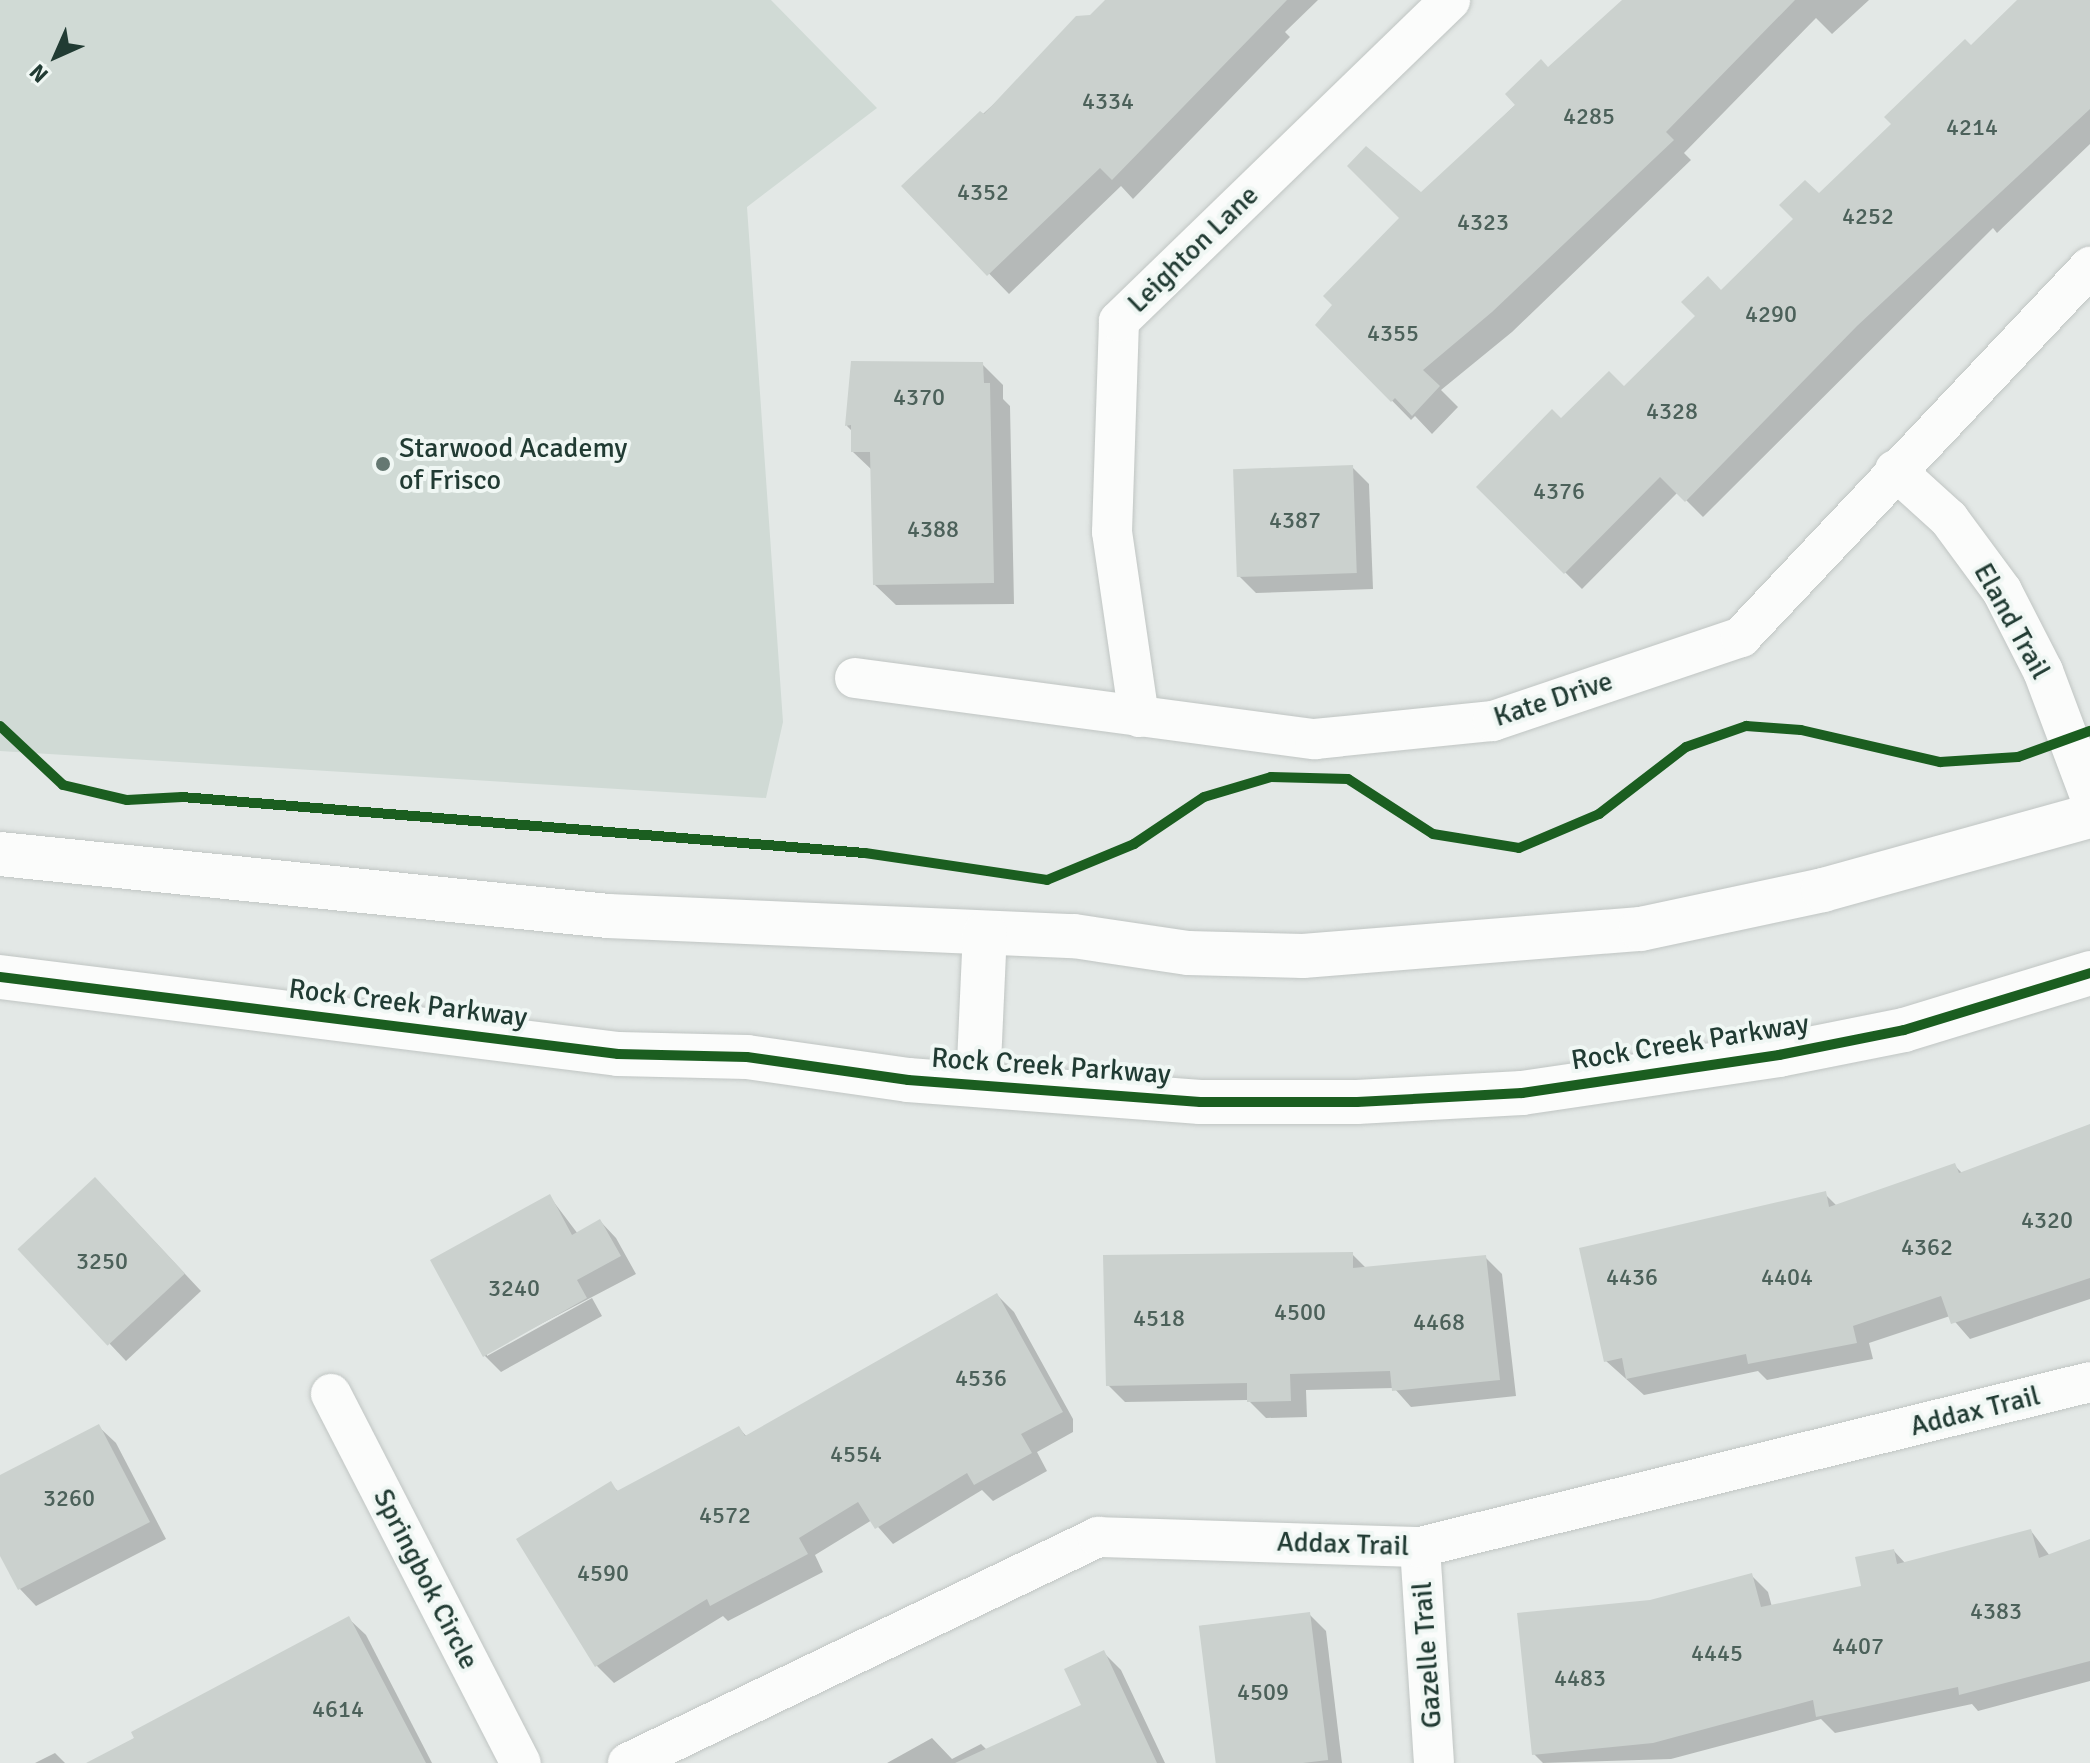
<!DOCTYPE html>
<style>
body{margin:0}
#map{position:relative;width:2090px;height:1763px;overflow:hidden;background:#e3e8e6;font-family:Signika,sans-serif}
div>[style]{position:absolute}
.built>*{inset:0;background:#d0dad5}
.shadow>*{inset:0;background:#0003}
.building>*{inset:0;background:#cbd1ce;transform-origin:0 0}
.roads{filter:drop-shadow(0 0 2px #c0c5c3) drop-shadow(0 0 2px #c0c5c3)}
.minor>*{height:40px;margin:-20px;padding:0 20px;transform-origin:20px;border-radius:20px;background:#fbfcfb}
.tertiary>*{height:44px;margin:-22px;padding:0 22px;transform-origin:22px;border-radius:22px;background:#fbfcfb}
.cycleway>*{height:10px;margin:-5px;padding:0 5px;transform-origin:5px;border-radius:5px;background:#1b5e20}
.dots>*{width:22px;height:22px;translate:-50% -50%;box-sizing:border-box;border:4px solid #f0f7f4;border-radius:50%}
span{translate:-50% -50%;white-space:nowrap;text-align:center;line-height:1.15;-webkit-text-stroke:8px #f0f7f4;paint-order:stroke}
.number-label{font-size:24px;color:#4c615a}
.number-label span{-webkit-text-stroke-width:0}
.street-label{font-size:28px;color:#213b33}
.poi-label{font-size:28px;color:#213b33}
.left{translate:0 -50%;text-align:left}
.north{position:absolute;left:16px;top:16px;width:80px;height:80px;-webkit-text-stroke:6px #f0f7f4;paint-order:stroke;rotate:225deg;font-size:22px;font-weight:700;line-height:32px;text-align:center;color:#213b33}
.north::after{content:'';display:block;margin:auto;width:28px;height:36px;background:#213b33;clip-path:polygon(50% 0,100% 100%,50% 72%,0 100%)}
</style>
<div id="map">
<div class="built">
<div style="clip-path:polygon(0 0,771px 0,877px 108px,747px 207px,783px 722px,766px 798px,0 751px)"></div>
</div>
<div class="shadow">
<div style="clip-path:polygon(1108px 0,1318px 0,1285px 32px,1290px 37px,1133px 199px,1121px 186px,1009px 294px,904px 186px)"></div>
<div style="clip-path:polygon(1625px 0,1869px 0,1832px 34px,1816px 18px,1684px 153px,1691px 160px,1512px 332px,1441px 390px,1458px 407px,1432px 434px,1415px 416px,1411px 420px,1318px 325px,1421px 195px)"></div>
<div style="clip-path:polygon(2020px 0,2090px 0,2090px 144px,1997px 233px,1993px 228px,1703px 517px,1678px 492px,1582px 589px,1479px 487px,1561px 420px,1624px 389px)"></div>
<div style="clip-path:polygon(853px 363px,982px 364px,1003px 385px,1003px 399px,1010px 406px,1014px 604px,896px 605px,875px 585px,873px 471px,853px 452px,853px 432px,847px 426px)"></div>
<div style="clip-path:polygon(1352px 467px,1369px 484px,1373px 589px,1256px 593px,1239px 576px)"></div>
<div style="clip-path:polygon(2090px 1130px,2090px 1299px,1970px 1339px,1950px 1316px,1869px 1343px,1873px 1359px,1767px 1380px,1758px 1371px,1644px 1395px,1606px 1361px,1825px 1194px,1837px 1206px,1955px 1166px,1963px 1174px)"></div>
<div style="clip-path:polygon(112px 1196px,201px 1291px,126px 1361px,110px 1344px)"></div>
<div style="clip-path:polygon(550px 1197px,578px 1234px,600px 1221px,616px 1238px,636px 1274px,487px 1352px,487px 1356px,592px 1298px,602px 1316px,501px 1372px,484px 1355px)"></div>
<div style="clip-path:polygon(1352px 1254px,1367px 1269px,1485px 1257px,1502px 1274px,1516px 1396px,1411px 1407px,1394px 1388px,1306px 1390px,1307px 1417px,1266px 1418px,1248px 1400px,1125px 1402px,1108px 1385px)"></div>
<div style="clip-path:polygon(997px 1295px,1014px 1312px,1073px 1419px,1073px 1432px,1037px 1452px,1047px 1471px,993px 1501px,982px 1490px,893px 1544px,872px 1520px,815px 1555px,823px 1572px,728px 1621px,723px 1616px,614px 1683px,597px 1666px,519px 1540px,610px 1484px,619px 1492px,739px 1428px,747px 1437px)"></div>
<div style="clip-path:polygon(99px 1427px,116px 1443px,166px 1539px,36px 1606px,20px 1589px,0 1551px,0 1478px)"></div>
<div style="clip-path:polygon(2031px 1531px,2050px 1556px,2090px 1541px,2090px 1681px,1978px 1711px,1972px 1704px,1835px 1733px,1821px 1719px,1671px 1759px,1543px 1763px,1534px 1754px,1651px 1602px,1751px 1575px,1768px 1592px,1772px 1607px,1864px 1587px,1894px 1551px,1906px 1564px)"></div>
<div style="clip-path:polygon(1309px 1614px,1326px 1631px,1342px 1763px,1218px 1763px,1201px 1626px)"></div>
<div style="clip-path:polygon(349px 1619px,366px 1635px,432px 1763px,90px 1763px)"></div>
<div style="clip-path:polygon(1104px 1653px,1121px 1670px,1165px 1763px,887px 1763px,932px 1738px,952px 1759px,981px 1744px,987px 1750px,1084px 1705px)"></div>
<div style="clip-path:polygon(55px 1753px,65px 1763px,35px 1763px)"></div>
</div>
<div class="building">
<div style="clip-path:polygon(1105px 0,1287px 0,1112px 180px,1100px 168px,987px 276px,901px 186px,980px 111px,984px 114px,1076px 16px,1090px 15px)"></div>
<div style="clip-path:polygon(1622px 0,1795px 0,1666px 132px,1674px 140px,1492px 312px,1423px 370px,1440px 386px,1412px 416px,1395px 398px,1391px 402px,1315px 325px,1332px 305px,1323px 296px,1399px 218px,1347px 166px,1366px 146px,1421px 192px,1515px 105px,1505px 94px,1541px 59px,1548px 67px)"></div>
<div style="clip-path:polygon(2017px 0,2090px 0,2090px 109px,1857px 326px,1685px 502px,1660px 477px,1564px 574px,1476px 487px,1552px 409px,1561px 418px,1609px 371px,1624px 386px,1695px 316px,1681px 302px,1708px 276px,1721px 290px,1793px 219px,1779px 205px,1805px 180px,1819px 193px,1891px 124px,1884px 117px,1965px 39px,1971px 45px)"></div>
<div style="clip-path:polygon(851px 361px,983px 362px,984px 383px,990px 383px,994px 583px,873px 585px,870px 452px,851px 452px,851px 425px,845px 426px)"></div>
<div style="left:1353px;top:465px;width:108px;height:120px;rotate:88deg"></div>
<div style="clip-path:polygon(2090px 1124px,2090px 1278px,1951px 1324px,1941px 1296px,1853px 1326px,1857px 1343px,1748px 1364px,1746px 1354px,1626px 1379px,1622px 1358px,1604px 1362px,1579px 1248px,1826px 1191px,1829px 1207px,1955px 1163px,1959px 1173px)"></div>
<div style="left:95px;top:1177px;width:132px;height:106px;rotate:47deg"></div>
<div style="clip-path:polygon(550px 1194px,572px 1235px,600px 1219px,621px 1256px,577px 1280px,587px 1298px,483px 1357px,430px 1260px)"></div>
<div style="clip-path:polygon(1353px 1252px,1353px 1268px,1486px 1255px,1500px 1380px,1392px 1391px,1390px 1371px,1290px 1374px,1291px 1401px,1247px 1402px,1247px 1383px,1106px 1386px,1103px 1255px)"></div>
<div style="clip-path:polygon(997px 1293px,1063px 1412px,1021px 1434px,1032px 1453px,974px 1485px,967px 1473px,875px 1529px,858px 1502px,799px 1538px,808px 1554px,710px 1606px,707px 1599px,595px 1667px,516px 1539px,611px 1481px,617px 1491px,739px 1426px,745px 1436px)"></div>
<div style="clip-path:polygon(99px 1424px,150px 1522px,18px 1590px,0 1556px,0 1475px)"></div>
<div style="clip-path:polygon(2031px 1529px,2039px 1558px,2090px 1539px,2090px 1661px,1959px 1695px,1958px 1687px,1816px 1717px,1813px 1700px,1653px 1743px,1532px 1755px,1517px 1613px,1650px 1600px,1752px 1573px,1761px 1607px,1861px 1586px,1855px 1557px,1894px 1549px,1897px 1564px)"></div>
<div style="left:1310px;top:1612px;width:149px;height:112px;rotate:83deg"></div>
<div style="clip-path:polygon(349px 1616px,426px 1763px,86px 1763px,134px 1738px,131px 1732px)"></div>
<div style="clip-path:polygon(1104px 1650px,1157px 1763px,955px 1763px,1081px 1705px,1064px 1669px)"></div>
</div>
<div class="roads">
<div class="minor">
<div style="left:1895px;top:470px;width:73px;rotate:42.2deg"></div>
<div style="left:1949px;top:519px;width:89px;rotate:53.6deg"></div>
<div style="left:2002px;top:591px;width:90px;rotate:62.9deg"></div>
<div style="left:2043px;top:671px;width:134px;rotate:69.4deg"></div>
<div style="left:855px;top:678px;width:464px;rotate:7.6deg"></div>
<div style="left:1315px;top:739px;width:179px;rotate:-5.8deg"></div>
<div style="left:1493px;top:721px;width:262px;rotate:-18.7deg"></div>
<div style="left:1741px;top:637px;width:509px;rotate:-46.67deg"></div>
<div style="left:1139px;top:717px;width:187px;rotate:-98.3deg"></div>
<div style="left:1112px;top:532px;width:211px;rotate:-88.1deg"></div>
<div style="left:1119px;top:321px;width:461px;rotate:-44.1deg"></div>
<div style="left:331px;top:1394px;width:415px;rotate:62.8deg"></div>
<div style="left:1420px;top:1547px;width:216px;rotate:86.3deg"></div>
<div style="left:628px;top:1763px;width:522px;rotate:-25.68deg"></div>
<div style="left:1098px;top:1537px;width:322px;rotate:1.8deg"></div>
<div style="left:1420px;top:1547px;width:690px;rotate:-13.83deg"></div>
</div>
<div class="tertiary">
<div style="left:0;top:854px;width:611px;rotate:5.82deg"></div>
<div style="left:608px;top:916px;width:466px;rotate:2.5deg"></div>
<div style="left:1074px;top:936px;width:115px;rotate:8.5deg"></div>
<div style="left:1188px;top:953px;width:115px;rotate:1.5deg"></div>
<div style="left:1303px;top:956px;width:339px;rotate:-4.6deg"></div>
<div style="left:1641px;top:929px;width:186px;rotate:-12.1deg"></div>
<div style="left:1823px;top:890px;width:277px;rotate:-15.5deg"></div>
<div style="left:0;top:977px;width:623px;rotate:7.1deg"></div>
<div style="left:618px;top:1054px;width:129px;rotate:1.3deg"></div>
<div style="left:747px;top:1057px;width:163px;rotate:8.1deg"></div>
<div style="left:908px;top:1080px;width:293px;rotate:4.3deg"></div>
<div style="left:1200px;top:1102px;width:157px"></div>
<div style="left:1357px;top:1102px;width:165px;rotate:-3.1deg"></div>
<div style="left:1522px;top:1093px;width:260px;rotate:-8.4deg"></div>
<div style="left:1779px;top:1055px;width:127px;rotate:-11.3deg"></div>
<div style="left:1904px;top:1030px;width:195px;rotate:-17deg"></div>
<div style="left:978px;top:1085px;width:152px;rotate:-87.4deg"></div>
</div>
</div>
<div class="cycleway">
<div style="left:0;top:726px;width:86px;rotate:43.1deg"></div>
<div style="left:63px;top:785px;width:66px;rotate:13.2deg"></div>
<div style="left:127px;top:800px;width:55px;rotate:-3.1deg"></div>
<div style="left:182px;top:797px;width:685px;rotate:4.69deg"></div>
<div style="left:865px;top:853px;width:184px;rotate:8.4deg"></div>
<div style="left:1047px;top:880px;width:94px;rotate:-22.5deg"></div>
<div style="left:1134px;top:844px;width:84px;rotate:-33.9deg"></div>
<div style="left:1204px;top:797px;width:70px;rotate:-16.6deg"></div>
<div style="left:1271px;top:777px;width:77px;rotate:1.5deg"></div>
<div style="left:1348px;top:779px;width:101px;rotate:32.9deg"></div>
<div style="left:1433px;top:834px;width:87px;rotate:9.2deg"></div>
<div style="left:1519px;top:848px;width:87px;rotate:-23deg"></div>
<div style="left:1599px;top:814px;width:110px;rotate:-37.6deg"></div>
<div style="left:1686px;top:747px;width:64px;rotate:-19.3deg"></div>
<div style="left:1746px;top:726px;width:55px;rotate:4.2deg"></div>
<div style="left:1801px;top:730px;width:143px;rotate:13deg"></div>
<div style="left:1940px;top:762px;width:78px;rotate:-3.7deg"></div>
<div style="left:2018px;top:757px;width:77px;rotate:-19.9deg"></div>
<div style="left:0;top:977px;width:623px;rotate:7.1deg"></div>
<div style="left:618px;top:1054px;width:129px;rotate:1.3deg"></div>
<div style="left:747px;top:1057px;width:163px;rotate:8.1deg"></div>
<div style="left:908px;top:1080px;width:293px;rotate:4.3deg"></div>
<div style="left:1200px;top:1102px;width:157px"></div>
<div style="left:1357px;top:1102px;width:165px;rotate:-3.1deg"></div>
<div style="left:1522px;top:1093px;width:260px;rotate:-8.4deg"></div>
<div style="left:1779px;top:1055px;width:127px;rotate:-11.3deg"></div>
<div style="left:1904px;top:1030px;width:195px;rotate:-17deg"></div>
</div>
<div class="dots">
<div style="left:383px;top:464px;background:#657872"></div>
</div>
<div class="number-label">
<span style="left:1108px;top:102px">4334</span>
<span style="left:1589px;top:117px">4285</span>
<span style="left:1972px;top:128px">4214</span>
<span style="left:983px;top:193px">4352</span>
<span style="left:1868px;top:217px">4252</span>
<span style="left:1483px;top:223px">4323</span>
<span style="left:1771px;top:315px">4290</span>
<span style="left:1393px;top:334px">4355</span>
<span style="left:919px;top:398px">4370</span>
<span style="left:1672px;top:412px">4328</span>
<span style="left:1559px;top:492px">4376</span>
<span style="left:1295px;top:521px">4387</span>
<span style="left:933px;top:530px">4388</span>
<span style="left:2047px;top:1221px">4320</span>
<span style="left:1927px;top:1248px">4362</span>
<span style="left:102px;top:1262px">3250</span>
<span style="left:1632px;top:1278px">4436</span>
<span style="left:1787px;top:1278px">4404</span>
<span style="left:514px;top:1289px">3240</span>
<span style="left:1300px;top:1313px">4500</span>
<span style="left:1159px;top:1319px">4518</span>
<span style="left:1439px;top:1323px">4468</span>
<span style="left:981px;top:1379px">4536</span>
<span style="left:856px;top:1455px">4554</span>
<span style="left:69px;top:1499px">3260</span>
<span style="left:725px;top:1516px">4572</span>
<span style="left:603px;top:1574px">4590</span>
<span style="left:1996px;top:1612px">4383</span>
<span style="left:1858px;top:1647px">4407</span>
<span style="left:1717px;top:1654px">4445</span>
<span style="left:1580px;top:1679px">4483</span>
<span style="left:1263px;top:1693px">4509</span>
<span style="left:338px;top:1710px">4614</span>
</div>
<div class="street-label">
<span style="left:1193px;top:249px;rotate:-44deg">Leighton Lane</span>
<span style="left:2012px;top:621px;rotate:61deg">Eland Trail</span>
<span style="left:1553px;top:699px;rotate:-18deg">Kate Drive</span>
<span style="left:408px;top:1003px;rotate:7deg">Rock Creek Parkway</span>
<span style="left:1690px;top:1042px;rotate:-9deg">Rock Creek Parkway</span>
<span style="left:1051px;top:1066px;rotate:4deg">Rock Creek Parkway</span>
<span style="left:1975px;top:1411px;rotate:-14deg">Addax Trail</span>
<span style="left:1343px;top:1544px;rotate:2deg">Addax Trail</span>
<span style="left:426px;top:1579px;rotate:63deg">Springbok Circle</span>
<span style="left:1427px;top:1655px;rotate:-94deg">Gazelle Trail</span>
</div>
<div class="poi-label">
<span class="left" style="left:399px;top:464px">Starwood Academy<br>of Frisco</span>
</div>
<div class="north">N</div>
</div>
